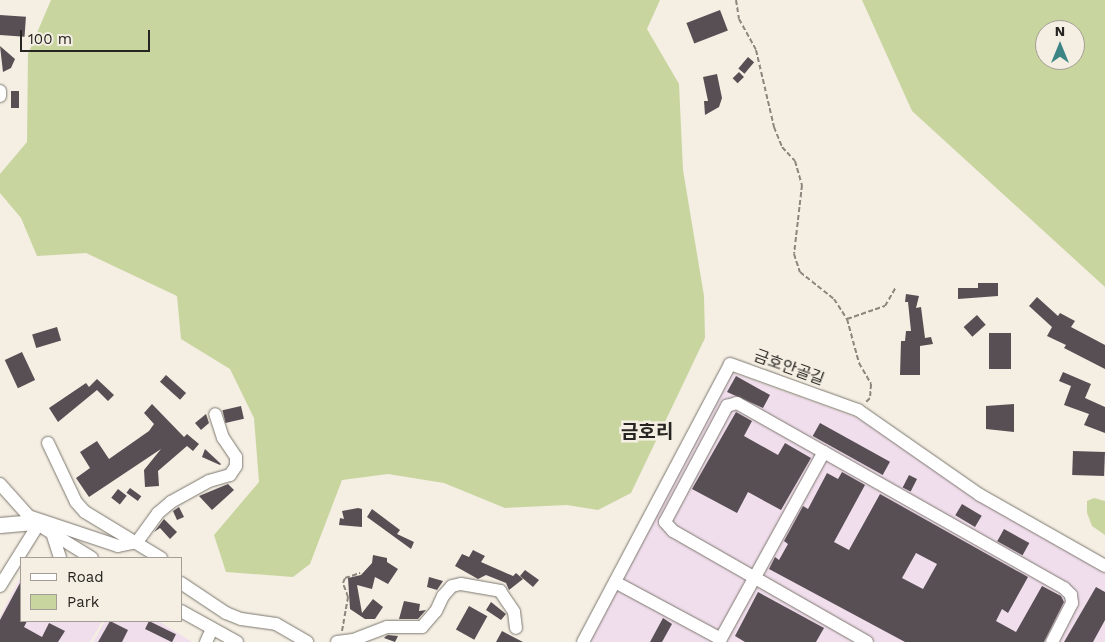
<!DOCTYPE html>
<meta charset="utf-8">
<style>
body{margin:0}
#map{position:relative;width:1105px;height:642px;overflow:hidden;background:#f4eee3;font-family:"Work Sans","Noto Sans KR",sans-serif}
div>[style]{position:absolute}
.industrial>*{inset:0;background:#f1deed}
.green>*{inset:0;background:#c9d59f}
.building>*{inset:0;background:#584f55;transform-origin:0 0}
.path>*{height:2px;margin-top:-1px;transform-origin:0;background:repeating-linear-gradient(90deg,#8b877f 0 5px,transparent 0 7.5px)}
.roads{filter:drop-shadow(0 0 1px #7c776e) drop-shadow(0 0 1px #7c776e)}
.minor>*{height:12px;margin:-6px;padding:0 6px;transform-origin:6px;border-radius:6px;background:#fff}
.major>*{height:15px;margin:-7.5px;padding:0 7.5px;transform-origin:7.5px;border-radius:7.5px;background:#fff}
span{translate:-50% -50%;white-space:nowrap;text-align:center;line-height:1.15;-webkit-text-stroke:5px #f4eee3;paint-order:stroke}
.street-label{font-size:16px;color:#272521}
.quarter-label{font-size:19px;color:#272521;font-weight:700}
.legend{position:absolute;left:20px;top:557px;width:162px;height:65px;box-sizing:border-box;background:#f4eee3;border:1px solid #a29e95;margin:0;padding:6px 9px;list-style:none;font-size:15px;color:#272521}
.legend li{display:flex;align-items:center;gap:10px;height:25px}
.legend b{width:25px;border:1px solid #a29e95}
.north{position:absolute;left:1035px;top:20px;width:50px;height:50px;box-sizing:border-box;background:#f4eee3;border:1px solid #a29e95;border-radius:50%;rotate:0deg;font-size:14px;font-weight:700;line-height:20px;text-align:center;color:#272521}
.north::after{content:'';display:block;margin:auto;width:18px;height:22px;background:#3d8585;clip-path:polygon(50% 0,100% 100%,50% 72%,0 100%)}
.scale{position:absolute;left:20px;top:30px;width:130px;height:22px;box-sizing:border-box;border:2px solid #272521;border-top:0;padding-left:6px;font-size:15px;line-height:18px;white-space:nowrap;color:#272521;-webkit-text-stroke:4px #f4eee3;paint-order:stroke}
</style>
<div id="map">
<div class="industrial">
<div style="clip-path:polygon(733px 373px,858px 418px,1105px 572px,1105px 642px,586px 642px)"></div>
<div style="clip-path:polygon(21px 576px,21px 621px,102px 621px,90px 642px,0 642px,0 617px)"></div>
<div style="clip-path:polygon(105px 621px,158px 621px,192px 642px,93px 642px)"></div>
</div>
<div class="green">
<div style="clip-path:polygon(51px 0,660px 0,647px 29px,679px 84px,683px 170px,704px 296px,705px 338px,631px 493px,598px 510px,567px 505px,505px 508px,444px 483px,388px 474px,342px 480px,310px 564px,293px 577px,226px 572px,214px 535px,259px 482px,254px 418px,230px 369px,181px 339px,177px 296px,86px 253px,37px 256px,21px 218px,0 193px,0 174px,27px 142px,28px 54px)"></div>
<div style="clip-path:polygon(evenodd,862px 0,1105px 0,1105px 287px,912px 111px,862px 0,1045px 30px,1075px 30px,1075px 60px,1045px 60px,1045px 30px)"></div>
<div style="clip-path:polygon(1094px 498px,1105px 501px,1105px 535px,1092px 526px,1087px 513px,1087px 501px)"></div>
</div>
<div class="building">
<div style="left:720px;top:10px;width:22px;height:36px;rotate:69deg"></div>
<div style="left:0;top:15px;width:26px;height:20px;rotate:4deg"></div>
<div style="clip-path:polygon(0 46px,15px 59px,11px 68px,3px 72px)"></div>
<div style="left:748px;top:57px;width:8px;height:15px;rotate:40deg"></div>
<div style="left:739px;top:72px;width:7px;height:9px;rotate:45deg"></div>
<div style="clip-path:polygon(717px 74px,722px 98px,719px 107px,705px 115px,704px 101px,708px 101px,703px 77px)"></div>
<div style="left:11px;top:91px;width:8px;height:17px"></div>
<div style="clip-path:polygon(978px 283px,998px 283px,998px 296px,958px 299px,958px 288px,978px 288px)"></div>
<div style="clip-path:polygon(906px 294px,919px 296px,916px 308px,921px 307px,925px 338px,931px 337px,933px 344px,920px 346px,920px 375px,900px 375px,901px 341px,905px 341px,906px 331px,911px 331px,908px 302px,905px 302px)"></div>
<div style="clip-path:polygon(1037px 297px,1058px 316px,1060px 313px,1075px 321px,1071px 327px,1105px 345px,1105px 369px,1064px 348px,1066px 345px,1047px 336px,1052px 327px,1029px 306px)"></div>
<div style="left:977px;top:315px;width:13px;height:18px;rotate:48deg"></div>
<div style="left:57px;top:327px;width:14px;height:26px;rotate:73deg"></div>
<div style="left:989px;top:333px;width:22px;height:36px"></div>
<div style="left:22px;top:352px;width:31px;height:19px;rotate:65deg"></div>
<div style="clip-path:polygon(1063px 372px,1091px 384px,1085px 398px,1105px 407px,1105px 433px,1084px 425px,1089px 414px,1064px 405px,1071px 386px,1059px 381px)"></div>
<div style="left:166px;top:375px;width:27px;height:9px;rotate:42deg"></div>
<div style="clip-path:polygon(736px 376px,770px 395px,763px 408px,727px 392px)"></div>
<div style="clip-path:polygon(97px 379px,114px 395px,108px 401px,97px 390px,58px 422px,49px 408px,86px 383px,89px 387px)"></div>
<div style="clip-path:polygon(152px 404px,184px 437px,187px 434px,199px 444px,193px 451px,187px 446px,158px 471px,159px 486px,145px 487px,144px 470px,161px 449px,89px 497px,76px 478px,90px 468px,80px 452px,97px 441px,109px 459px,149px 431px,154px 424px,144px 413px)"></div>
<div style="clip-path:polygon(1014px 404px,1014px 432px,986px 429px,986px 406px)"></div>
<div style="left:241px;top:406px;width:13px;height:19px;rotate:77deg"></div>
<div style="clip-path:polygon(736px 412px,752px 421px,744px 436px,778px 455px,785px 443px,811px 458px,781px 510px,748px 492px,737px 513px,692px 489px)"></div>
<div style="clip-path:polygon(206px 414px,209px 423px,201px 430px,195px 423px)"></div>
<div style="left:820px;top:423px;width:80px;height:15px;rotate:29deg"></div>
<div style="clip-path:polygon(205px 449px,221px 464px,220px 465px,202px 457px)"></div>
<div style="left:1073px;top:451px;width:32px;height:24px;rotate:2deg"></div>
<div style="clip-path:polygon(evenodd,842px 472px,865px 485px,834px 542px,849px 550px,880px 494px,1028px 577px,1008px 613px,1002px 609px,996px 621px,1016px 632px,1042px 586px,1061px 596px,1064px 602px,1044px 642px,905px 642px,769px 569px,775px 557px,779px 560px,788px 544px,784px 541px,803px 506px,808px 509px,827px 473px,838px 479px,842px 472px,916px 553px,937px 564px,923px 589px,902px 578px,916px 553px)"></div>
<div style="left:909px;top:475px;width:9px;height:14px;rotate:27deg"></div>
<div style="clip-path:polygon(228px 484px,234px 490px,212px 510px,199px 496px)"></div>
<div style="left:130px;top:488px;width:14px;height:6px;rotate:36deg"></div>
<div style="left:118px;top:489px;width:11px;height:11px;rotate:38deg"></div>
<div style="left:962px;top:504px;width:23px;height:13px;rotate:31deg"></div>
<div style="clip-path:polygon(179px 507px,184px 517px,177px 520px,173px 511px)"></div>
<div style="clip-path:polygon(358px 508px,362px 509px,362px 527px,339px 525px,340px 518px,344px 519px,342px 511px)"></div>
<div style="clip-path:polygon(372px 509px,400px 530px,397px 534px,414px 542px,411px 549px,367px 517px)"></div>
<div style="clip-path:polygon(164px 519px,177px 532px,170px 539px,160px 528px,154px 532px)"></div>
<div style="left:1004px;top:529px;width:29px;height:14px;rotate:29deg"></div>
<div style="clip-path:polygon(473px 550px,485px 556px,481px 562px,513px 576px,516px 573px,523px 579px,509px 590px,506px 583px,486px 575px,478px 579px,455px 566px,462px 554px,469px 557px)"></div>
<div style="clip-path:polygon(373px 555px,387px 558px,387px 562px,398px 569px,388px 584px,375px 577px,372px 589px,357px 585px,362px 613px,373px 599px,383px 607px,375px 619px,365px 619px,350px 609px,348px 578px,361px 575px,372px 563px)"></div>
<div style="clip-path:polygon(525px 570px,539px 580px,533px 587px,520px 576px)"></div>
<div style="clip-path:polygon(429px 577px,443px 581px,437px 590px,427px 587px)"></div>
<div style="clip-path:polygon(21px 581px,21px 621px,27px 621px,24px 627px,42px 637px,49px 623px,65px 631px,58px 642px,0 642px,0 620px)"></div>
<div style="clip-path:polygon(1096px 587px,1105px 592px,1105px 620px,1093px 642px,1064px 642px)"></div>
<div style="clip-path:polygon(758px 592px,824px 628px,816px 642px,745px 642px,735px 636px)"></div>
<div style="clip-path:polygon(404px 601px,420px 604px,419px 611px,426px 610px,418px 619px,399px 619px)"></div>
<div style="clip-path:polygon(491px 602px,506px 614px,501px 620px,486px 610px)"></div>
<div style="left:469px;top:606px;width:21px;height:27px;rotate:29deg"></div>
<div style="clip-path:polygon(663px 618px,672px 624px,662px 642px,650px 642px)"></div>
<div style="clip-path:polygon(110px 621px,128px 630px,122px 642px,98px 642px)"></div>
<div style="left:149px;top:621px;width:30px;height:9px;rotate:26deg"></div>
<div style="clip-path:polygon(502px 631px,523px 642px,496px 642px)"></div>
<div style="clip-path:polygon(386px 636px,388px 635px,398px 636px,395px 642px,384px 638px)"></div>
</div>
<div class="path">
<div style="left:736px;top:0;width:19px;rotate:81deg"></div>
<div style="left:739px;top:19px;width:35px;rotate:61deg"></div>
<div style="left:756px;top:50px;width:79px;rotate:76.8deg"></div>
<div style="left:774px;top:127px;width:22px;rotate:68deg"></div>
<div style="left:782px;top:147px;width:19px;rotate:47deg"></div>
<div style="left:795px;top:161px;width:25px;rotate:74deg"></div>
<div style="left:802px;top:185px;width:69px;rotate:96.6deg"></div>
<div style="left:794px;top:254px;width:19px;rotate:72deg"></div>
<div style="left:800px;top:272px;width:43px;rotate:38.5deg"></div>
<div style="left:834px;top:299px;width:24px;rotate:57deg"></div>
<div style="left:847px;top:319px;width:46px;rotate:74.7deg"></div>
<div style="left:859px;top:363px;width:24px;rotate:60deg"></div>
<div style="left:871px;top:384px;width:14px;rotate:94deg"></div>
<div style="left:870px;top:398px;width:7px;rotate:135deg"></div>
<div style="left:847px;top:319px;width:40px;rotate:-18.9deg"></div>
<div style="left:885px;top:306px;width:22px;rotate:-60deg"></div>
<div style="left:342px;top:631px;width:35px;rotate:-80deg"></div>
<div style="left:348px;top:597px;width:15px;rotate:-110deg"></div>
<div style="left:343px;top:583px;width:5px;rotate:-68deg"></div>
<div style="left:345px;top:578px;width:16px;rotate:-18deg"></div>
</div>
<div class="roads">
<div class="minor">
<div style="left:0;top:91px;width:5px;rotate:90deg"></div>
<div style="left:48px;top:443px;width:65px;rotate:64.6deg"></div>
<div style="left:76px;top:502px;width:13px;rotate:48deg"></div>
<div style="left:85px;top:512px;width:89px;rotate:31.2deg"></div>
<div style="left:0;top:484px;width:51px;rotate:48.2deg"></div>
<div style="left:34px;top:522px;width:68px;rotate:31.8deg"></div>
<div style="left:28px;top:516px;width:95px;rotate:18.4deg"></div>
<div style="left:118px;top:546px;width:19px;rotate:-12deg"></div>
<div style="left:137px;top:542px;width:36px;rotate:-54deg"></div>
<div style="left:158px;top:513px;width:17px;rotate:-40deg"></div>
<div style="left:171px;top:502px;width:43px;rotate:-28.9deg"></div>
<div style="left:209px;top:481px;width:22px;rotate:-16deg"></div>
<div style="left:230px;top:475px;width:11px;rotate:-56deg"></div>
<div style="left:236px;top:466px;width:9px;rotate:-90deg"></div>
<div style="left:236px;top:457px;width:23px;rotate:-124deg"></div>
<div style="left:223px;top:438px;width:25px;rotate:-108deg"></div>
<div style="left:53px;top:536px;width:23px;rotate:72deg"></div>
<div style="left:615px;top:582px;width:120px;rotate:28.3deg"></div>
<div style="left:181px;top:583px;width:54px;rotate:33.7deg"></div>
<div style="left:226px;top:613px;width:16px;rotate:22deg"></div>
<div style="left:241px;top:619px;width:35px;rotate:8deg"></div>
<div style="left:276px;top:624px;width:36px;rotate:30deg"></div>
<div style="left:0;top:586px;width:72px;rotate:-58.1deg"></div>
<div style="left:181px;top:611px;width:64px;rotate:29deg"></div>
<div style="left:206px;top:642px;width:14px;rotate:-65deg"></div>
<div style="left:337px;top:642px;width:16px;rotate:-7deg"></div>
<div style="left:353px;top:640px;width:36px;rotate:-21deg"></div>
<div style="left:387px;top:627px;width:35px"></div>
<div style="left:422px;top:627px;width:21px;rotate:-49deg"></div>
<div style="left:436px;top:611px;width:17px;rotate:-65deg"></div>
<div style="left:443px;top:596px;width:13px;rotate:-48deg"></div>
<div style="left:452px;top:586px;width:9px;rotate:-13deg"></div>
<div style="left:461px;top:584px;width:40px;rotate:10deg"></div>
<div style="left:500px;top:591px;width:25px;rotate:56deg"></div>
<div style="left:514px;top:612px;width:16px;rotate:83deg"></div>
<div style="left:583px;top:642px;width:314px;rotate:-62.1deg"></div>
<div style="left:730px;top:364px;width:136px;rotate:19.8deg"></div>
<div style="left:858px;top:410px;width:149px;rotate:34.9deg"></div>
<div style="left:980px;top:495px;width:144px;rotate:29.6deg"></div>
<div style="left:719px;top:642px;width:217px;rotate:-61.1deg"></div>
<div style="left:867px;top:642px;width:224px;rotate:-150.2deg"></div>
<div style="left:673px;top:531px;width:12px;rotate:-132deg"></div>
<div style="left:665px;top:522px;width:132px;rotate:-61.9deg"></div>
<div style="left:727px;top:406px;width:10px;rotate:-17deg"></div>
<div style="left:737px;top:403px;width:376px;rotate:29.5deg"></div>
<div style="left:1064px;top:588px;width:10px;rotate:45deg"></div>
<div style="left:1071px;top:595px;width:8px;rotate:83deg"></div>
<div style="left:1072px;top:603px;width:44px;rotate:117.1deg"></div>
</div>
<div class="major">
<div style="left:0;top:525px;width:34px;rotate:-5deg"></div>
</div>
</div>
<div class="street-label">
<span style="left:789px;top:368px;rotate:20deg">금호안골길</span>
</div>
<div class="quarter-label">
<span style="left:647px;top:432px">금호리</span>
</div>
<ul class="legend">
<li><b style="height:6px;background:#fff"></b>Road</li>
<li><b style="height:14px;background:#c9d59f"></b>Park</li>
</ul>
<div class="north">N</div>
<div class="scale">100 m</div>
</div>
